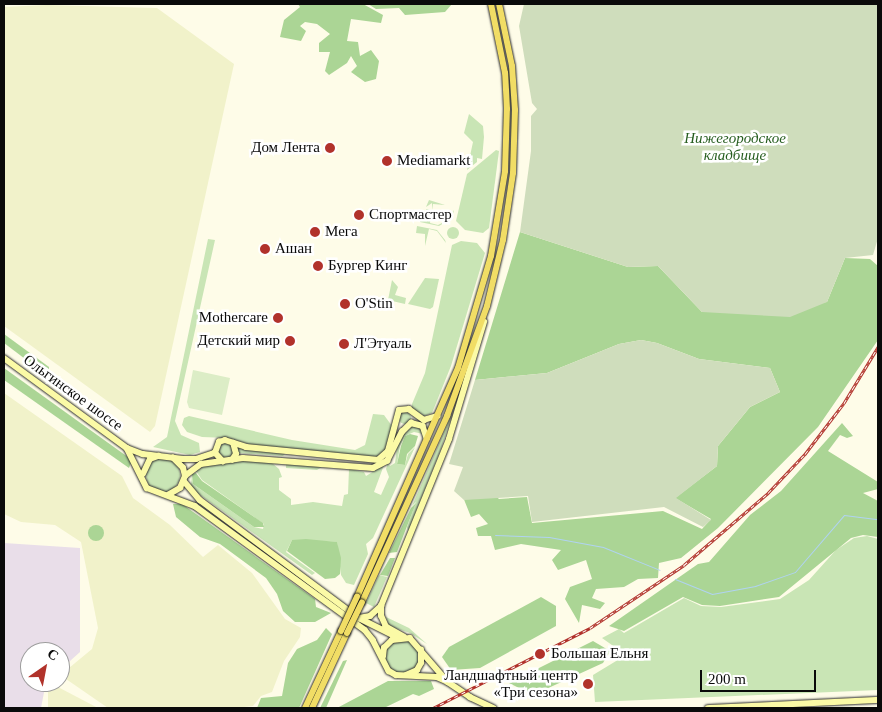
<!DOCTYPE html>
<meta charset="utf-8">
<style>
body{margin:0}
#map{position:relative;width:882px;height:712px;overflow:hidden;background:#fefce8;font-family:Georgia,serif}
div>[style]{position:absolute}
.industrial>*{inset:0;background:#e9dee9}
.farmland>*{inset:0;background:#f1f2ca}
.green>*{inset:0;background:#c9e5b5}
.round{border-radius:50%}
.forest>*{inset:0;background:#abd595}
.cemetery>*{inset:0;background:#cfddbc}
.pitch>*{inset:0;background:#dcedc6}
.stream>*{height:1px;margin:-0.5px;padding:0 0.5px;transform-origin:0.5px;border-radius:0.5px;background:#b0d3f2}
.roads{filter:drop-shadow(0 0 1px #2c2c2c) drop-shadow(0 0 1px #2c2c2c)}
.secondary>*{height:5.5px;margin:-2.75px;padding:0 2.75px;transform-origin:2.75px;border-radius:2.75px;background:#fbfaa6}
.primary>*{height:6px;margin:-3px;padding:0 3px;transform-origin:3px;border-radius:3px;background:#f1dd65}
.rail>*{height:3px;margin-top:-1.5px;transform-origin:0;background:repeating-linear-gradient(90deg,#fff 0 4px,#b1322b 0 8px);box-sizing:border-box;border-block:1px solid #b1322b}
.bridges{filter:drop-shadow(0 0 1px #1b1b1b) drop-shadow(0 0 1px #1b1b1b)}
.primary-bridge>*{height:6px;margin:-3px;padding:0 3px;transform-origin:3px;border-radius:3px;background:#f1dd65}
.dots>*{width:14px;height:14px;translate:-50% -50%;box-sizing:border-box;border:2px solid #fff;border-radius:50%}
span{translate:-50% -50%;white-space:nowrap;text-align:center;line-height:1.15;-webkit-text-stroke:5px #fff;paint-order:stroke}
.park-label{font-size:15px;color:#265d1f;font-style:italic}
.poi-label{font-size:15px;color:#0a0a0a}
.right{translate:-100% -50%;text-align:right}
.left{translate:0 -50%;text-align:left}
.street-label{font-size:15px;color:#0a0a0a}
.frame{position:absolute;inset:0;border:5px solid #0a0a0a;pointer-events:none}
.north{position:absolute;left:20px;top:642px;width:50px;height:50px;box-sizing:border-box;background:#fff;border:1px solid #9d9d9d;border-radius:50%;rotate:33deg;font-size:14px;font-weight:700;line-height:20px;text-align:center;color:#0a0a0a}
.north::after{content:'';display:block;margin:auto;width:18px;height:22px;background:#b1322b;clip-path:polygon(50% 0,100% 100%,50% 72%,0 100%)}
.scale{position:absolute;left:700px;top:670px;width:116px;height:22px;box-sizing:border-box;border:2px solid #0a0a0a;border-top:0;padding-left:6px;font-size:15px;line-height:18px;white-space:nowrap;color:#0a0a0a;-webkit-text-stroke:4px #fff;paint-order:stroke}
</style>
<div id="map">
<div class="industrial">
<div style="clip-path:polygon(4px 543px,80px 548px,80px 652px,60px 670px,60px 652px,30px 652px,30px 682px,46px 682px,41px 708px,4px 708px)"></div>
</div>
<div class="farmland">
<div style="clip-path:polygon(47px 5px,157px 8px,234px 64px,155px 426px,150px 432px,4px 326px,4px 7px)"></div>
<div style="clip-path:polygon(4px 393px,122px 476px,133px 498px,170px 525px,203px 557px,218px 545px,252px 573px,285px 619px,301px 628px,300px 637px,284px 661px,272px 692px,261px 696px,253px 706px,235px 708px,108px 708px,66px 679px,69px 668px,92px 649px,98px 628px,81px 542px,55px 525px,21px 522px,4px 514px)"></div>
<div style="clip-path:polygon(56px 686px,98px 708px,48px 708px,48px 688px)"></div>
</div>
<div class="green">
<div style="clip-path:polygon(469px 114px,483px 126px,484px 137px,482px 159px,477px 158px,477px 162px,467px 170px,473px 142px,464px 133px)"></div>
<div style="clip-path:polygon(496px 150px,499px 151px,489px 228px,483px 233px,465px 230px,456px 221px,467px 174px)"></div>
<div style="clip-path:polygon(429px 200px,445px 205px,433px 204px,430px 223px,438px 225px,446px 221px,454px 210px,452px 218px,439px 226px,420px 222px,420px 217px,429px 214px,426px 209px,432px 210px,432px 203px,426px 207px)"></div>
<div style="clip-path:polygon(417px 226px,437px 230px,445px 240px,446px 243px,437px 231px,429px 229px,425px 246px,425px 234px,416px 233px)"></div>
<div class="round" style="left:447px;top:227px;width:12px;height:12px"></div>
<div style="clip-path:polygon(208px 239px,215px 240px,175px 421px,181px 435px,199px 443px,200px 452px,190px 455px,153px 447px,167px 437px)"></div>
<div style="clip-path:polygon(461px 241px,477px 243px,485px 253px,451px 366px,432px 413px,424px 416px,412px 408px,412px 404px,425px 373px,452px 245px)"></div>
<div style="clip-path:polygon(425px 278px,439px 279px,433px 307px,430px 309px,408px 304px)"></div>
<div style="clip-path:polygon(392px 280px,398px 287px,395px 295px,406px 298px,405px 304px,388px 300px)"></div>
<div style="clip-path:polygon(454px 409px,441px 449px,408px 531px,407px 527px,416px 502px,412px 506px)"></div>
<div class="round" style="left:399px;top:412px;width:12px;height:12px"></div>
<div style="clip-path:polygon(373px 414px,384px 415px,392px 426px,388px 448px,378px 459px,259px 447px,228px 438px,202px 437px,187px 432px,182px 425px,184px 418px,189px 416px,292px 440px,355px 450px,365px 445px)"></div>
<div style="clip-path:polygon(412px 426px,420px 428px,423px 434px,414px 432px,405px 436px,400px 446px,397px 464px,405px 465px,408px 454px,415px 447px,373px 538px,366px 544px,368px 554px,354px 585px,346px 583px,341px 575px,337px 542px,292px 540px,286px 552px,315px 573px,312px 575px,196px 492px,191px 485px,192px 475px,193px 484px,254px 527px,263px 529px,264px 524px,202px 480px,196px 471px,198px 467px,240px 460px,272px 463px,279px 469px,282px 477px,279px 478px,279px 490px,291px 499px,291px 505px,313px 502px,342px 506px,344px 495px,348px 494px,349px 469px,364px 472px,366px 476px,384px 465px,374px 492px,381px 495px,389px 477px,386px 469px,388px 463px,390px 466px,395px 463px,398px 440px)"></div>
<div class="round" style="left:218px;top:443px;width:16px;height:16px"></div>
<div style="clip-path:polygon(238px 446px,287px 452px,283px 456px,237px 453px)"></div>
<div class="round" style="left:146px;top:458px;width:34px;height:34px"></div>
<div style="clip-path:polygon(286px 463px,322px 467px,317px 470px,286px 468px)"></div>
<div style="clip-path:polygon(867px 536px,878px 539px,878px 690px,595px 702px,593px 675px,626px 655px,602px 638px,619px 629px,624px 633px,684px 598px,701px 606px,721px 607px,780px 599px,809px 580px,836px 550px,854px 538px)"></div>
<div style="clip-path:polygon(379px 575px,387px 577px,374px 607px,366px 603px)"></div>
<div style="clip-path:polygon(386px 617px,409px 628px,427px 644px,410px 633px,389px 626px)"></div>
<div class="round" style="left:385px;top:640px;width:34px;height:34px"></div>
</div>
<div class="forest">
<div style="clip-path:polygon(298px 4px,363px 4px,383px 15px,381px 23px,351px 19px,347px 41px,358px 42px,360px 56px,371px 50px,379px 61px,376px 79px,365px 82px,351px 72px,357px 66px,351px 56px,347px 63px,329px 75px,325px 71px,330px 52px,319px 52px,319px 43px,330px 34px,317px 24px,305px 22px,300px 26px,306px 31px,301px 41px,280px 37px,284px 20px,300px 7px)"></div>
<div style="clip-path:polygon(368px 4px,452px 4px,445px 12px,405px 15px,399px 8px,376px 9px)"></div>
<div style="clip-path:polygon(520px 232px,628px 267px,658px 266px,702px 312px,827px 302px,845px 258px,870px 259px,878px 266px,878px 340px,818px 427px,718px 528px,681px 558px,659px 563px,658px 578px,638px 579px,624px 587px,596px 589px,592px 598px,605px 603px,600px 609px,582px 605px,579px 623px,565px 599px,570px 587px,592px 579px,586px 560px,558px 570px,552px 560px,561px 550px,521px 544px,495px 550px,491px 536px,478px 536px,476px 528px,488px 524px,479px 514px,471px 517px,463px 497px,484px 486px,499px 499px,527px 497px,532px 523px,663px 511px,702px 529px,711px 519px,675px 498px,717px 466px,718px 446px,750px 407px,780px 392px,770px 368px,699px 359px,657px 343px,641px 340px,619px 344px,547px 373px,475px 380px)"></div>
<div style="clip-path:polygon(4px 334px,49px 367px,49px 377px,4px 343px)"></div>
<div style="clip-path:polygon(4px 368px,132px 460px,129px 468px,4px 380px)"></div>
<div style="clip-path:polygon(842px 423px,853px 436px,847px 438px,840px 435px,828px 451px,878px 482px,878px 489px,863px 493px,878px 501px,878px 537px,863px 535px,851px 538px,779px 597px,720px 606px,702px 605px,683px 597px,624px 631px,609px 626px,698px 564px,709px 562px,750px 515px,781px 491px)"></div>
<div style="clip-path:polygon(410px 434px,418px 436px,415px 446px,407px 454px,405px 465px,397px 464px,401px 446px,405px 436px)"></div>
<div style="clip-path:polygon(196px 473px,202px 481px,263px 523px,264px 527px,254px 527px,193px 484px,192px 474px)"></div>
<div style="clip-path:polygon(416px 503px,397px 552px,389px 553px,411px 508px)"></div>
<div style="clip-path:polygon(173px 504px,182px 504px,315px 599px,316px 607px,331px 613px,315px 622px,295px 622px,283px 611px,277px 594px,266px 578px,220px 544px,200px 537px,176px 517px)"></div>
<div class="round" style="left:88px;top:525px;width:16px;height:16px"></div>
<div style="clip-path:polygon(306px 539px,337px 542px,341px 558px,340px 574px,335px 578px,325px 579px,287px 551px,292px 540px)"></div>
<div style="clip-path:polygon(390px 558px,395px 558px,388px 576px,380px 575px)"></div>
<div style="clip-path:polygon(541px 597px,556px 606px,556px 626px,480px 668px,451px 670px,442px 657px,449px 647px)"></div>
<div style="clip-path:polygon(326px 628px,332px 634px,299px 708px,257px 708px,261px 698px,282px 696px,288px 663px,297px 649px,317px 640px)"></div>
<div style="clip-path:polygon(593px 641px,610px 651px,603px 663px,533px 695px,509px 683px)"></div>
<div style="clip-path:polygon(347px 660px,326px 708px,320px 708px,343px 661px)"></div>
<div style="clip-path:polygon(388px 681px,431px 681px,434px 689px,419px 696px,413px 694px,384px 708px,337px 708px)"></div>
</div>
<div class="cemetery">
<div style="clip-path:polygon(524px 4px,878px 4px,878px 238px,873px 255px,845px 258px,827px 302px,790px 317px,702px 312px,658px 266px,628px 267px,520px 232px,531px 151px,531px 116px,537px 109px,532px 103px,519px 26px)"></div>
<div style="clip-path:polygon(641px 340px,657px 343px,699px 359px,770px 368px,780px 392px,750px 407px,718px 446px,717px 466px,676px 498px,711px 520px,703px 527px,664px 507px,532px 522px,528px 496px,464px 500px,454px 491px,463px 467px,449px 464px,475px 380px,547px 373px,619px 344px)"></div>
</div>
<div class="pitch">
<div style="clip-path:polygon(193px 370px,230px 378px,222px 415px,189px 408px,187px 402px)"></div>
</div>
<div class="stream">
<div style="left:495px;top:535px;width:54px;rotate:2.1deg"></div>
<div style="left:549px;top:537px;width:55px;rotate:10.5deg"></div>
<div style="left:603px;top:547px;width:61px;rotate:22deg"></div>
<div style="left:675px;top:579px;width:40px;rotate:22deg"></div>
<div style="left:712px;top:594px;width:44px;rotate:-10.5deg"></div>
<div style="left:755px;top:586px;width:42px;rotate:-19.3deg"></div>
<div style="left:795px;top:572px;width:75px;rotate:-49.3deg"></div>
<div style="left:844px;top:515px;width:34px;rotate:7deg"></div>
</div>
<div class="roads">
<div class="secondary">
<div style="left:4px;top:358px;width:152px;rotate:36.2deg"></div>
<div style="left:127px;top:448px;width:17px;rotate:21deg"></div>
<div style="left:143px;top:454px;width:40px;rotate:7.1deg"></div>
<div style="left:183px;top:459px;width:13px"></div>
<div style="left:196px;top:459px;width:20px;rotate:-18deg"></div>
<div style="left:127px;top:448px;width:45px;rotate:63.4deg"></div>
<div style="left:147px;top:488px;width:51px;rotate:20.6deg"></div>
<div style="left:195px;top:506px;width:210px;rotate:36.1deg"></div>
<div style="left:365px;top:630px;width:13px;rotate:51deg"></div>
<div style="left:373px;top:640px;width:35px;rotate:63deg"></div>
<div style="left:389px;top:671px;width:8px;rotate:30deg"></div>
<div style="left:396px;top:675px;width:41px;rotate:2.8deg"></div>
<div style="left:437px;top:677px;width:12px;rotate:24deg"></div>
<div style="left:232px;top:460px;width:7px;rotate:-56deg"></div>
<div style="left:236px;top:454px;width:11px;rotate:-105deg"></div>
<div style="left:223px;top:462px;width:12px;rotate:-132deg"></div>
<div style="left:215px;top:453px;width:12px;rotate:-70deg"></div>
<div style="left:219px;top:442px;width:6px;rotate:-18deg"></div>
<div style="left:225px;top:440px;width:22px;rotate:18deg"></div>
<div style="left:246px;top:447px;width:133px;rotate:5.6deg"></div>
<div style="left:378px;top:460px;width:13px;rotate:-42deg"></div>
<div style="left:388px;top:451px;width:42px;rotate:-75deg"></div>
<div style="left:399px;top:410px;width:10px;rotate:-6deg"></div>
<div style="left:409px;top:409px;width:19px;rotate:36deg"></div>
<div style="left:424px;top:420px;width:14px;rotate:-17deg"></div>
<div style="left:143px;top:474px;width:17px;rotate:-65deg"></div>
<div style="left:150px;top:459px;width:9px;rotate:-21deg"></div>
<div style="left:185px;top:476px;width:20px;rotate:-37deg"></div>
<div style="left:201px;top:464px;width:42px;rotate:-8.1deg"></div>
<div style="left:243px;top:458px;width:130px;rotate:4.4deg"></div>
<div style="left:373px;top:468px;width:16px;rotate:-27deg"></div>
<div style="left:387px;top:461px;width:33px;rotate:-63deg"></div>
<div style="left:402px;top:432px;width:13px;rotate:-45deg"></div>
<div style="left:411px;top:423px;width:12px;rotate:14deg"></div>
<div style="left:423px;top:426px;width:13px;rotate:72deg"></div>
<div style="left:184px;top:481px;width:25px;rotate:50deg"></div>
<div style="left:200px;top:500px;width:198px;rotate:36.6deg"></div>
<div style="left:359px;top:618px;width:42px;rotate:26.6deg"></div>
<div style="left:168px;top:495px;width:14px;rotate:-30deg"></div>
<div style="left:180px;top:488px;width:13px;rotate:-67deg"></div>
<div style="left:185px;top:476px;width:8px;rotate:-104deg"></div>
<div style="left:183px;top:468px;width:14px;rotate:-135deg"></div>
<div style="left:359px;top:618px;width:11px;rotate:-10deg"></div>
<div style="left:370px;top:616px;width:15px;rotate:-42deg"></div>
<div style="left:404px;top:637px;width:21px;rotate:-151deg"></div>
<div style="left:386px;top:627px;width:12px;rotate:-114deg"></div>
<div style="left:381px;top:616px;width:10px;rotate:-90deg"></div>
<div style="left:381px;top:606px;width:180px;rotate:-67.8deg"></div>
<div style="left:449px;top:439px;width:122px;rotate:-73.3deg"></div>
<div style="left:383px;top:657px;width:9px;rotate:-84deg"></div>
<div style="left:384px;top:648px;width:11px;rotate:-45deg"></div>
<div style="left:392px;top:640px;width:18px;rotate:-6deg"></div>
<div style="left:410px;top:638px;width:58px;rotate:49.2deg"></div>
<div style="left:448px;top:682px;width:27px;rotate:34deg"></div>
<div style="left:470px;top:697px;width:26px;rotate:25deg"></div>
<div style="left:406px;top:675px;width:12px;rotate:-24deg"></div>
<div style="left:417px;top:670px;width:8px;rotate:-60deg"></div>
<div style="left:421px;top:663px;width:13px;rotate:-90deg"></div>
<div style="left:708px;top:708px;width:170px;rotate:-2.7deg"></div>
</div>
<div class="primary">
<div style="left:357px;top:597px;width:250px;rotate:-66.2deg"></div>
<div style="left:458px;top:368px;width:117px;rotate:-73.6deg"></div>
<div style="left:491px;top:256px;width:86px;rotate:-80.6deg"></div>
<div style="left:505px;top:171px;width:62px;rotate:-88.2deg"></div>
<div style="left:507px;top:109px;width:36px;rotate:-93deg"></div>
<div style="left:505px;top:73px;width:70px;rotate:-101.5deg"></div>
<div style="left:362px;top:602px;width:205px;rotate:-65.4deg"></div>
<div style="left:447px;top:416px;width:117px;rotate:-70deg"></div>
<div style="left:487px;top:306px;width:68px;rotate:-76.4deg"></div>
<div style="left:503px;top:240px;width:68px;rotate:-81.5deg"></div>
<div style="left:513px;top:173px;width:63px;rotate:-88.2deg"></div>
<div style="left:515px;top:110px;width:44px;rotate:-93.9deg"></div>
<div style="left:512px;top:66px;width:63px;rotate:-101.8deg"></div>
<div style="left:305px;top:708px;width:85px;rotate:-64.9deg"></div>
<div style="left:312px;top:708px;width:83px;rotate:-65deg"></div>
</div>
</div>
<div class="rail">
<div style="left:433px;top:708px;width:176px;rotate:-27deg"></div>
<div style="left:590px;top:628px;width:113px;rotate:-33.8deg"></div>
<div style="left:684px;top:565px;width:111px;rotate:-40.6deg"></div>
<div style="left:768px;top:493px;width:54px;rotate:-46.5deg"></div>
<div style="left:805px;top:454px;width:64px;rotate:-52.6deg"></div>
<div style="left:844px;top:403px;width:66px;rotate:-58.7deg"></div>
</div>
<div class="bridges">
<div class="primary-bridge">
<div style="left:341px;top:631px;width:38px;rotate:-65deg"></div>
<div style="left:347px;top:633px;width:34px;rotate:-64deg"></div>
</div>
</div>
<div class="dots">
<div style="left:330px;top:148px;background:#b1322b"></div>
<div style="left:387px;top:161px;background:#b1322b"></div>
<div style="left:359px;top:215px;background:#b1322b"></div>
<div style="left:315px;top:232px;background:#b1322b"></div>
<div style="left:265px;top:249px;background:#b1322b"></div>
<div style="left:318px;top:266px;background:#b1322b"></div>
<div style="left:345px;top:304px;background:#b1322b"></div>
<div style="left:278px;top:318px;background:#b1322b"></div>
<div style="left:290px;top:341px;background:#b1322b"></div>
<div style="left:344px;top:344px;background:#b1322b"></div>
<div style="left:540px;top:654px;background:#b1322b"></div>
<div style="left:588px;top:684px;background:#b1322b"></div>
</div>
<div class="park-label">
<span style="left:735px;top:147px">Нижегородское<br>кладбище</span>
</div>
<div class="poi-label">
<span class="right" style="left:320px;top:148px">Дом Лента</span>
<span class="left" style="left:397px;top:161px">Mediamarkt</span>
<span class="left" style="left:369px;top:215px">Спортмастер</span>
<span class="left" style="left:325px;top:232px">Мега</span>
<span class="left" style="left:275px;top:249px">Ашан</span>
<span class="left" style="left:328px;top:266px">Бургер Кинг</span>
<span class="left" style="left:355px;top:304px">O'Stin</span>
<span class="right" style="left:268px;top:318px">Mothercare</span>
<span class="right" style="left:280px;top:341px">Детский мир</span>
<span class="left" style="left:354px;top:344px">Л'Этуаль</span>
<span class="left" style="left:551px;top:654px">Большая Ельня</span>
<span class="right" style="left:578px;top:684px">Ландшафтный центр<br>«Три сезона»</span>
</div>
<div class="street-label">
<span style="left:73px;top:393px;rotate:36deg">Ольгинское шоссе</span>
</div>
<div class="frame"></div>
<div class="north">С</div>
<div class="scale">200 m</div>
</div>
